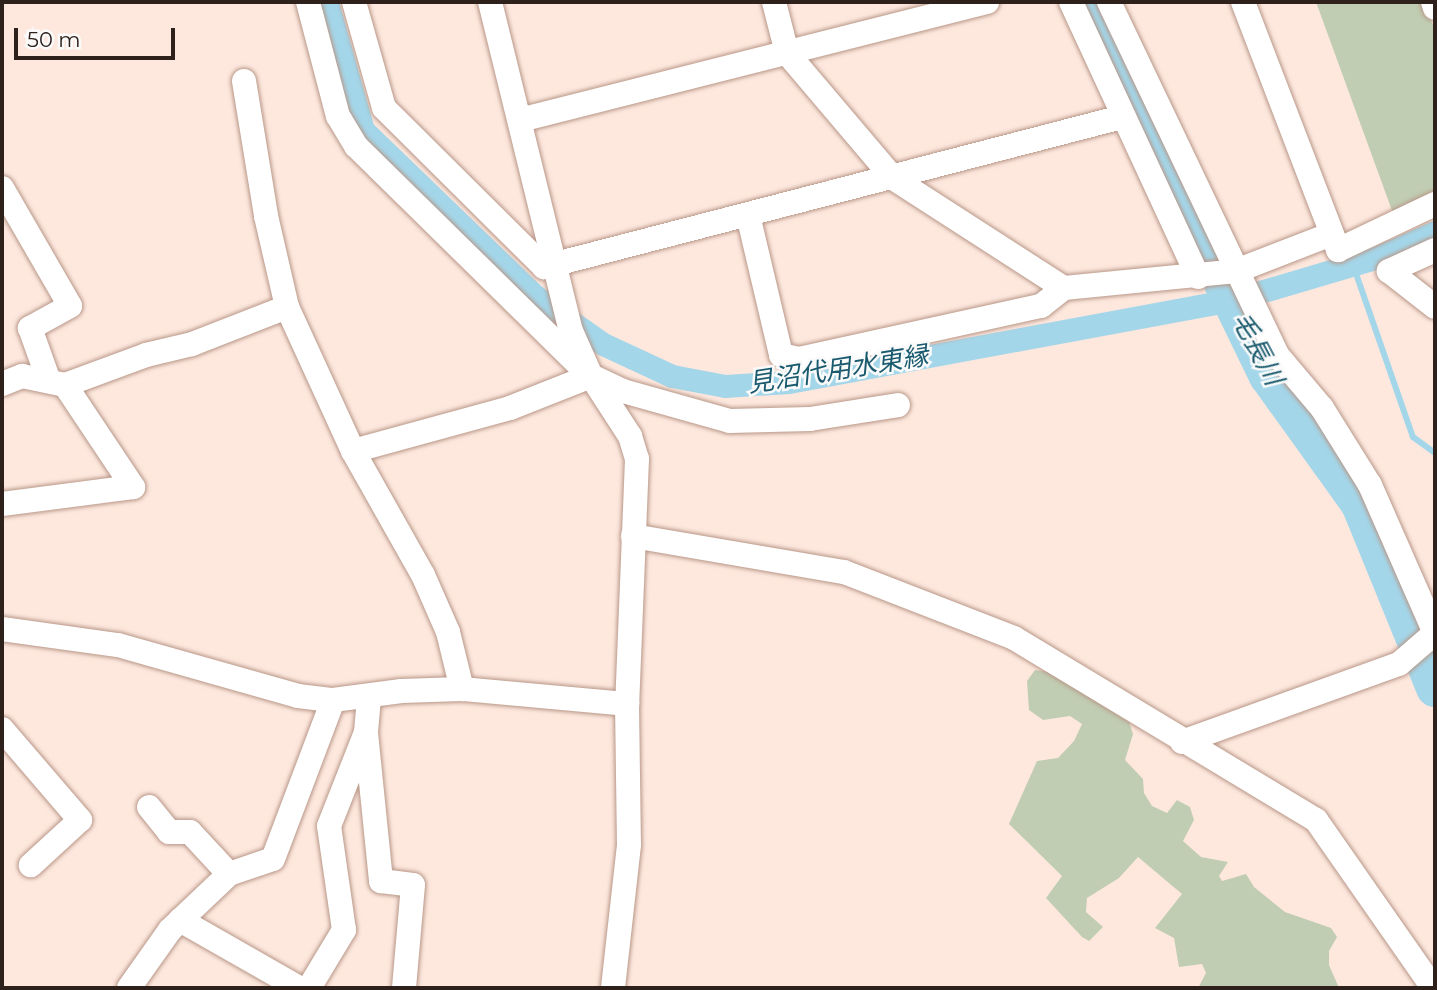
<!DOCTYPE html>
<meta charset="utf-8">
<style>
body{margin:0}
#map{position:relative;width:1437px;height:990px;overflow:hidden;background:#fee8de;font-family:Montserrat,"Noto Sans JP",sans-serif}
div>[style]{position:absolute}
.green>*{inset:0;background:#c0cdb2}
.stream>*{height:6px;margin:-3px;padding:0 3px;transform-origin:3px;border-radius:3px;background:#a4d6e9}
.canal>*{height:23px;margin:-11.5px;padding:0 11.5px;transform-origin:11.5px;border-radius:11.5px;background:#a4d6e9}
.river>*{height:38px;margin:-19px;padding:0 19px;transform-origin:19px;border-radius:19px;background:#a4d6e9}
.roads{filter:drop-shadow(0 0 2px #b89788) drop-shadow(0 0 2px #b89788)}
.minor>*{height:24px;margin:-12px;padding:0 12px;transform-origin:12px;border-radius:12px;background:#fff}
span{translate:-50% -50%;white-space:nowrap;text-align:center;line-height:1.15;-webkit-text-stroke:5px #fafafa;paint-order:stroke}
.water-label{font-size:26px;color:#1a5a6e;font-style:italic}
.frame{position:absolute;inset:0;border:4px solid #2e211c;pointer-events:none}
.scale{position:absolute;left:14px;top:28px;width:161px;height:32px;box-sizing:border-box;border:4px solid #2e211c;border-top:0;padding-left:9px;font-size:21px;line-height:24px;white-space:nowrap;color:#2e211c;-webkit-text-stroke:5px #fafafa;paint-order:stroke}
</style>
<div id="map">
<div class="green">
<div style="clip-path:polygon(1316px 2px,1426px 2px,1435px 32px,1435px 195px,1394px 216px)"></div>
<div style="clip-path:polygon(1035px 670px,1049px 672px,1129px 722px,1133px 734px,1125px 760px,1143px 779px,1144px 793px,1152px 806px,1167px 813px,1177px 800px,1190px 807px,1194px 820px,1183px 841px,1201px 857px,1228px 862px,1219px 876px,1222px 881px,1246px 874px,1254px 887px,1285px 912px,1331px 928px,1337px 937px,1329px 951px,1329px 965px,1339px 988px,1198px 988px,1206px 973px,1202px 964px,1179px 967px,1174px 938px,1155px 928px,1182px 894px,1138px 857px,1119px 878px,1087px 898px,1086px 912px,1103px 927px,1089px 941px,1082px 937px,1046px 898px,1062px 876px,1009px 824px,1037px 761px,1058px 758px,1074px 741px,1082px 724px,1070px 716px,1043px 720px,1029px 710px,1027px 681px)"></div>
</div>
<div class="stream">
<div style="left:1353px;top:265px;width:182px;rotate:70.8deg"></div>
<div style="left:1413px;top:437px;width:27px;rotate:36deg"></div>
</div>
<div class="canal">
<div style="left:327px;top:2px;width:133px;rotate:74.3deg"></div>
<div style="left:363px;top:130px;width:239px;rotate:44deg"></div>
<div style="left:535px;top:296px;width:83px;rotate:35.2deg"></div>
<div style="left:603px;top:344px;width:76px;rotate:24.9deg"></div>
<div style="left:672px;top:376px;width:54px;rotate:10.7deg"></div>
<div style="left:725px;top:386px;width:64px;rotate:-3.6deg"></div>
<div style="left:789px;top:382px;width:452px;rotate:-10.5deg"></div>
<div style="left:1233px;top:300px;width:151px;rotate:-16.5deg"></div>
<div style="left:1378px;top:257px;width:62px;rotate:-23.7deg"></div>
</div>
<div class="river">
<div style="left:1092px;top:2px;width:59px;rotate:69.1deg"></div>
<div style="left:1113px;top:57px;width:355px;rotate:64.1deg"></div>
<div style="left:1268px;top:376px;width:158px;rotate:54.3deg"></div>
<div style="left:1360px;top:504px;width:199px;rotate:67.8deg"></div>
</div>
<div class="roads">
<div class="minor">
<div style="left:308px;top:2px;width:118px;rotate:75.3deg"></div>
<div style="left:338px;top:116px;width:35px;rotate:59deg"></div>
<div style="left:356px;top:146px;width:315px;rotate:44.5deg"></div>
<div style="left:354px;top:2px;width:110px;rotate:74.2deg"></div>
<div style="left:384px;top:108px;width:226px;rotate:44.8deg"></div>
<div style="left:544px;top:267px;width:597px;rotate:-14.55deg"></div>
<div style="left:490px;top:2px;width:339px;rotate:76.2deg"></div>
<div style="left:571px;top:331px;width:49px;rotate:66deg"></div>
<div style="left:591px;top:376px;width:72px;rotate:57deg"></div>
<div style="left:630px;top:436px;width:24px;rotate:73deg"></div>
<div style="left:637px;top:459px;width:245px;rotate:92.3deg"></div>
<div style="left:627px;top:704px;width:141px;rotate:89.2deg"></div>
<div style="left:629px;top:845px;width:144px;rotate:96.4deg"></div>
<div style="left:774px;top:2px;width:53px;rotate:75.7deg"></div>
<div style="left:787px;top:53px;width:164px;rotate:49.7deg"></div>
<div style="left:893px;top:178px;width:203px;rotate:32.8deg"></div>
<div style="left:1064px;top:288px;width:173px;rotate:-5.6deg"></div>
<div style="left:1236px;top:271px;width:100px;rotate:-21.2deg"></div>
<div style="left:1071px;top:2px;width:303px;rotate:65.2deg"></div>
<div style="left:1109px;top:2px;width:392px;rotate:64.5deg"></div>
<div style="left:1278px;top:356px;width:68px;rotate:49.8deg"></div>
<div style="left:1322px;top:408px;width:91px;rotate:58.1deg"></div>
<div style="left:1370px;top:485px;width:162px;rotate:66.3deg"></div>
<div style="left:1243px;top:2px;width:266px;rotate:69deg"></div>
<div style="left:1338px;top:250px;width:107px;rotate:-25.4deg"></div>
<div style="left:1433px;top:2px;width:6px;rotate:72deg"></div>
<div style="left:244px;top:81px;width:137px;rotate:80.7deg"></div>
<div style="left:266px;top:216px;width:93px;rotate:77deg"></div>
<div style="left:287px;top:307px;width:158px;rotate:65.4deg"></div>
<div style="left:353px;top:451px;width:142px;rotate:60.6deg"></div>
<div style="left:423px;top:575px;width:62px;rotate:66.3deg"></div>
<div style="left:448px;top:632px;width:59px;rotate:76.2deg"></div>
<div style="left:520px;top:120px;width:482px;rotate:-14.2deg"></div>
<div style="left:2px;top:188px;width:136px;rotate:60deg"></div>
<div style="left:70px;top:306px;width:46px;rotate:151.2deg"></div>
<div style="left:30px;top:328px;width:56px;rotate:70.3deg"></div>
<div style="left:748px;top:215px;width:144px;rotate:76.7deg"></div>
<div style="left:781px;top:355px;width:18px;rotate:13deg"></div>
<div style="left:799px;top:359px;width:248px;rotate:-12.4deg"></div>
<div style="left:1041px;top:306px;width:29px;rotate:-38deg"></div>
<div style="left:1435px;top:250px;width:51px;rotate:155.5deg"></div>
<div style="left:1389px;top:271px;width:58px;rotate:38deg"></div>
<div style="left:2px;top:384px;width:22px;rotate:-22deg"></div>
<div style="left:22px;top:376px;width:44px;rotate:11.8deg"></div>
<div style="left:65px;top:385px;width:123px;rotate:56.3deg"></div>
<div style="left:133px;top:487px;width:132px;rotate:172.6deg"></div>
<div style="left:65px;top:385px;width:86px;rotate:-20.3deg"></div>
<div style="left:146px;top:355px;width:47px;rotate:-13.4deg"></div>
<div style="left:192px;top:344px;width:102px;rotate:-21.3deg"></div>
<div style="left:353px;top:451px;width:163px;rotate:-15.3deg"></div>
<div style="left:510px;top:408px;width:87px;rotate:-21.6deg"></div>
<div style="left:591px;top:376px;width:35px;rotate:25deg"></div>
<div style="left:623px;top:391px;width:111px;rotate:15.7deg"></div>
<div style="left:730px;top:421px;width:80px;rotate:-1.4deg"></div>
<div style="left:810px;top:419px;width:89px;rotate:-9deg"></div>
<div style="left:633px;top:536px;width:214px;rotate:9.7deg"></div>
<div style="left:844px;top:572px;width:182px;rotate:21.2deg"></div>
<div style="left:1014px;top:638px;width:353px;rotate:31.1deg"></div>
<div style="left:1316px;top:820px;width:205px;rotate:55.1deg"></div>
<div style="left:2px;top:629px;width:117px;rotate:7.9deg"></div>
<div style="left:118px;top:645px;width:187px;rotate:15.8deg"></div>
<div style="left:298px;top:696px;width:35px;rotate:7deg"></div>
<div style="left:333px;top:700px;width:69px;rotate:-7.5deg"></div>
<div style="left:401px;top:691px;width:61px;rotate:-1.9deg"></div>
<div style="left:462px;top:689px;width:166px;rotate:5.2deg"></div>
<div style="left:2px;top:729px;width:120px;rotate:49.4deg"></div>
<div style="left:80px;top:820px;width:67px;rotate:137.4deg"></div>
<div style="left:366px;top:733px;width:149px;rotate:84.2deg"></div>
<div style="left:381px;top:881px;width:32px;rotate:7deg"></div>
<div style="left:413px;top:885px;width:103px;rotate:95deg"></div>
<div style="left:1182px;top:742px;width:231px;rotate:-19.8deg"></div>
<div style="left:1399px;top:664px;width:48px;rotate:-40.7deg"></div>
<div style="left:149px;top:807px;width:32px;rotate:51deg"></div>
<div style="left:169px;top:832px;width:21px"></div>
<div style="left:190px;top:832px;width:57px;rotate:47.1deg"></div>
<div style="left:180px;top:920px;width:137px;rotate:29.7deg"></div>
<div style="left:129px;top:988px;width:71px;rotate:-54.7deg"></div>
<div style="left:170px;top:930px;width:81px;rotate:-43.5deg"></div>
<div style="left:229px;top:874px;width:46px;rotate:-18.8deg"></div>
<div style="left:273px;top:859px;width:170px;rotate:-69.3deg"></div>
<div style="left:309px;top:988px;width:68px;rotate:-58.9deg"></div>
<div style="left:344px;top:930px;width:105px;rotate:-98.2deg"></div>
<div style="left:329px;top:826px;width:101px;rotate:-68.5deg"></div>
<div style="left:366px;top:732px;width:36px;rotate:-85deg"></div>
</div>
</div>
<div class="water-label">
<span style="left:1257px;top:349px;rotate:62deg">毛長川</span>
<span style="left:838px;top:370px;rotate:-9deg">見沼代用水東縁</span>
</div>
<div class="frame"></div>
<div class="scale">50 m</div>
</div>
